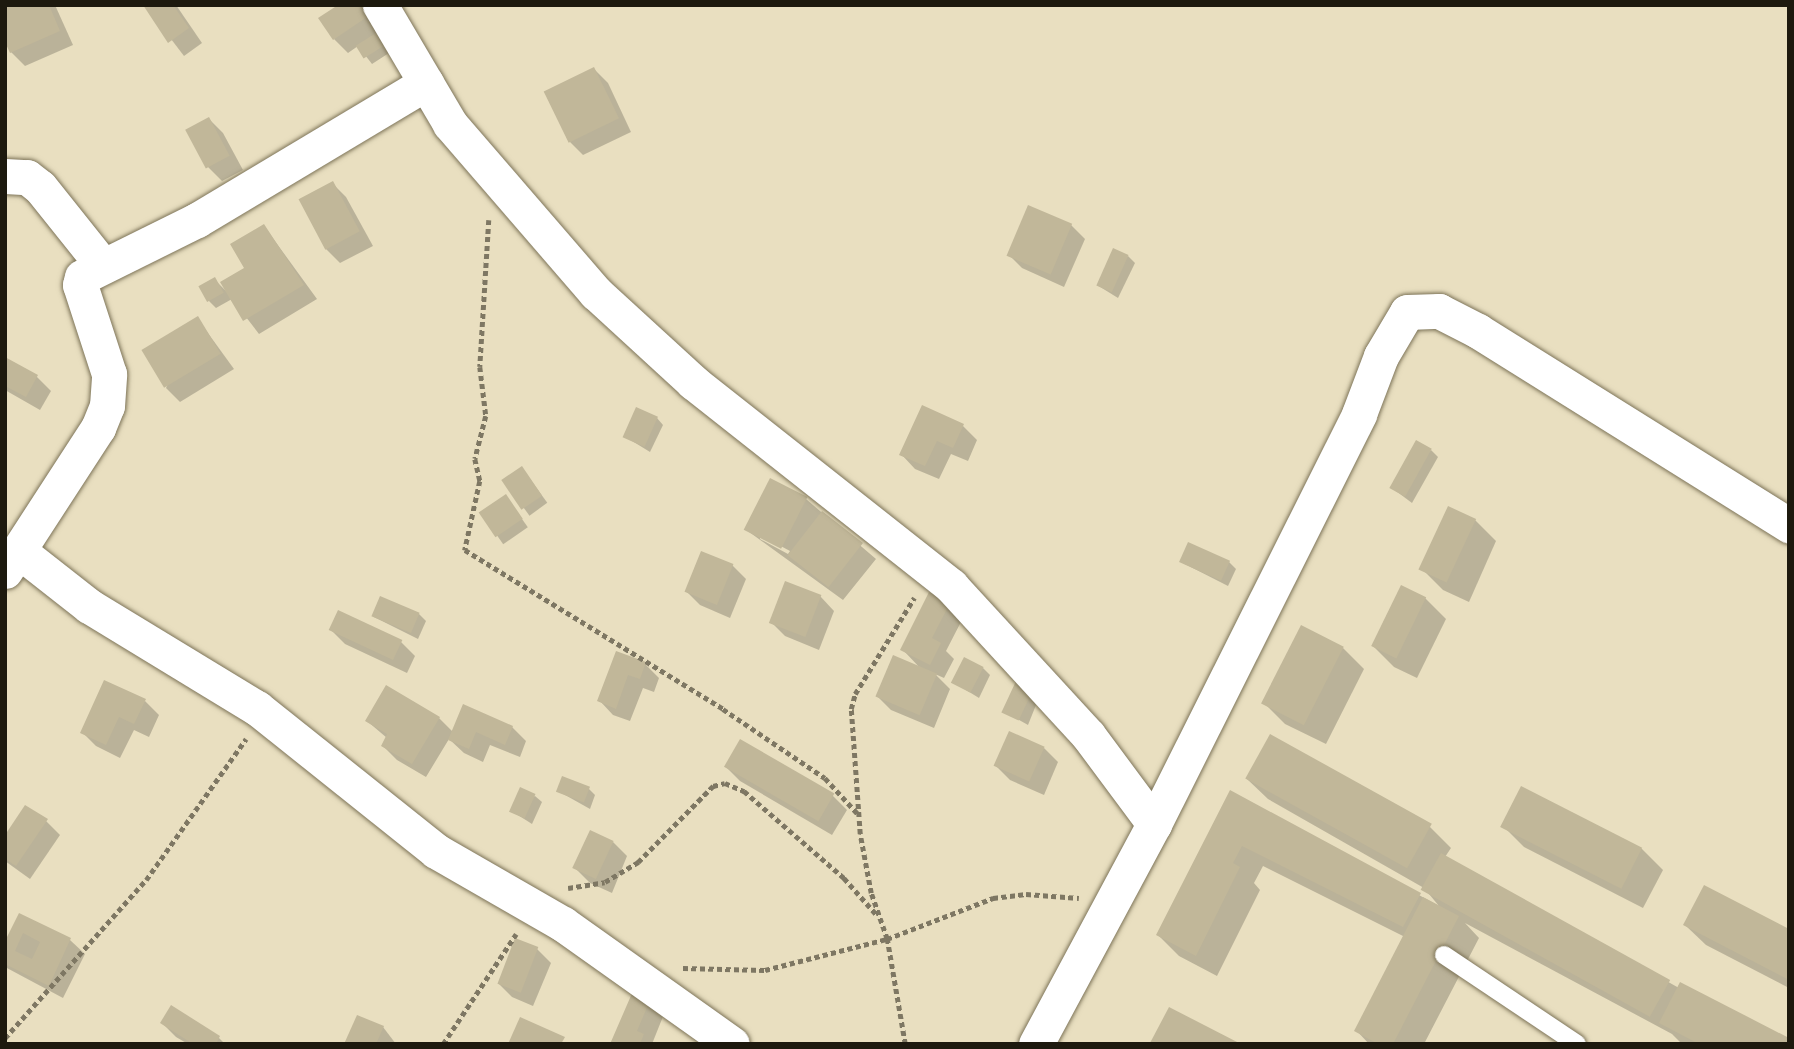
<!DOCTYPE html>
<style>
body{margin:0}
#map{position:relative;width:1794px;height:1049px;overflow:hidden;background:#e9dfc0;font-family:"Golos Text",sans-serif}
div>[style]{position:absolute}
.shadow>*{inset:0;background:#0003;transform-origin:0 0}
.building>*{inset:0;background:#c1b799;transform-origin:0 0}
.path>*{height:4.5px;margin-top:-2.25px;transform-origin:0;background:repeating-linear-gradient(90deg,#7e7763 0 5px,transparent 0 8.5px)}
.roads{filter:drop-shadow(0 0 2px #7d7458) drop-shadow(0 0 2px #7d7458)}
.service>*{height:18px;margin:-9px;padding:0 9px;transform-origin:9px;border-radius:9px;background:#fff}
.minor>*{height:35px;margin:-17.5px;padding:0 17.5px;transform-origin:17.5px;border-radius:17.5px;background:#fff}
span{translate:-50% -50%;white-space:nowrap;text-align:center;line-height:1.15;-webkit-text-stroke:5px #fff;paint-order:stroke}
.frame{position:absolute;inset:0;border:7px solid #1d190e;pointer-events:none}
</style>
<div id="map">
<div class="shadow">
<div style="clip-path:polygon(5px 5px,55px 5px,73px 45px,25px 66px,11px 52px)"></div>
<div style="clip-path:polygon(145px 5px,176px 5px,202px 43px,184px 56px)"></div>
<div style="clip-path:polygon(366px 5px,383px 29px,375px 35px,389px 53px,372px 64px,358px 46px,348px 53px,334px 39px)"></div>
<div style="clip-path:polygon(594px 69px,608px 83px,631px 132px,583px 155px,569px 141px)"></div>
<div style="clip-path:polygon(209px 119px,223px 133px,243px 170px,222px 181px,208px 167px)"></div>
<div style="clip-path:polygon(332px 183px,346px 197px,373px 246px,340px 263px,326px 249px)"></div>
<div style="clip-path:polygon(1071px 225px,1085px 239px,1064px 287px,1022px 268px,1008px 254px)"></div>
<div style="clip-path:polygon(264px 226px,317px 299px,259px 334px,232px 299px,216px 308px,209px 301px,214px 279px,226px 291px,246px 268px)"></div>
<div style="clip-path:polygon(1128px 256px,1135px 263px,1118px 298px,1097px 285px)"></div>
<div style="clip-path:polygon(197px 318px,234px 369px,180px 402px,166px 388px)"></div>
<div style="clip-path:polygon(5px 359px,37px 377px,51px 391px,40px 410px,5px 390px)"></div>
<div style="clip-path:polygon(657px 418px,663px 425px,650px 452px,624px 436px)"></div>
<div style="clip-path:polygon(963px 426px,977px 440px,968px 461px,951px 454px,939px 479px,915px 469px,901px 454px)"></div>
<div style="clip-path:polygon(1431px 450px,1438px 457px,1412px 503px,1392px 488px)"></div>
<div style="left:522px;top:468px;width:43px;height:22px;rotate:54deg"></div>
<div style="clip-path:polygon(evenodd,770px 480px,806px 499px,876px 559px,843px 600px,745px 529px,770px 480px,760px 535px,790px 551px,788px 554px,760px 539px,760px 535px)"></div>
<div style="left:506px;top:496px;width:38px;height:30px;rotate:55deg"></div>
<div style="clip-path:polygon(1475px 520px,1496px 541px,1469px 602px,1443px 590px,1422px 569px)"></div>
<div style="clip-path:polygon(1181px 562px,1229px 562px,1236px 569px,1228px 586px)"></div>
<div style="clip-path:polygon(732px 565px,746px 579px,730px 618px,700px 605px,686px 591px)"></div>
<div style="clip-path:polygon(930px 595px,963px 618px,946px 651px,954px 659px,944px 678px,935px 674px,950px 689px,934px 728px,891px 710px,877px 696px,921px 669px,903px 650px)"></div>
<div style="clip-path:polygon(820px 596px,834px 611px,819px 650px,785px 636px,771px 622px)"></div>
<div style="clip-path:polygon(1425px 598px,1446px 619px,1417px 678px,1394px 667px,1373px 646px)"></div>
<div style="clip-path:polygon(339px 613px,401px 642px,415px 656px,407px 673px,345px 644px,331px 630px)"></div>
<div style="clip-path:polygon(419px 614px,426px 621px,418px 639px,374px 617px)"></div>
<div style="clip-path:polygon(1343px 648px,1364px 669px,1326px 744px,1285px 724px,1264px 703px)"></div>
<div style="clip-path:polygon(617px 653px,645px 664px,659px 678px,654px 692px,643px 688px,630px 721px,613px 715px,599px 700px)"></div>
<div style="clip-path:polygon(983px 668px,990px 675px,979px 698px,953px 682px)"></div>
<div style="clip-path:polygon(1018px 681px,1040px 695px,1028px 725px,1005px 712px)"></div>
<div style="clip-path:polygon(145px 701px,159px 715px,149px 737px,134px 730px,120px 758px,96px 746px,82px 732px)"></div>
<div style="clip-path:polygon(439px 718px,453px 732px,512px 727px,526px 741px,520px 757px,490px 745px,483px 762px,464px 753px,449px 739px,426px 777px,397px 760px,383px 746px,387px 738px,367px 721px)"></div>
<div style="clip-path:polygon(741px 742px,833px 796px,847px 810px,832px 835px,740px 781px,726px 767px)"></div>
<div style="clip-path:polygon(1044px 748px,1058px 762px,1044px 795px,1010px 780px,996px 766px)"></div>
<div style="clip-path:polygon(1247px 779px,1430px 827px,1451px 848px,1445px 857px,1679px 988px,1789px 1044px,1682px 1044px,1672px 1034px,1465px 923px,1479px 938px,1424px 1044px,1369px 1044px,1356px 1030px,1405px 937px,1263px 866px,1254px 883px,1260px 890px,1217px 976px,1179px 956px,1158px 935px,1231px 792px,1439px 906px,1424px 888px,1268px 799px)"></div>
<div style="clip-path:polygon(589px 789px,595px 795px,590px 809px,558px 791px)"></div>
<div style="clip-path:polygon(535px 796px,542px 802px,532px 824px,510px 810px)"></div>
<div style="clip-path:polygon(46px 821px,60px 835px,30px 879px,5px 861px,5px 839px)"></div>
<div style="clip-path:polygon(1503px 826px,1642px 849px,1663px 870px,1643px 908px,1524px 847px)"></div>
<div style="clip-path:polygon(613px 842px,627px 856px,612px 893px,590px 883px,576px 869px)"></div>
<div style="clip-path:polygon(20px 915px,70px 940px,85px 954px,63px 998px,5px 967px,5px 945px)"></div>
<div style="clip-path:polygon(1685px 925px,1789px 931px,1789px 988px,1706px 945px)"></div>
<div style="clip-path:polygon(537px 949px,551px 963px,533px 1006px,512px 997px,498px 983px)"></div>
<div style="clip-path:polygon(634px 993px,664px 1014px,652px 1044px,612px 1044px)"></div>
<div style="clip-path:polygon(172px 1008px,219px 1038px,225px 1044px,188px 1044px,176px 1037px,162px 1023px)"></div>
<div style="clip-path:polygon(383px 1027px,396px 1044px,346px 1044px)"></div>
</div>
<div class="building">
<div style="clip-path:polygon(5px 5px,49px 5px,60px 31px,10px 53px,5px 42px)"></div>
<div style="clip-path:polygon(143px 5px,173px 5px,189px 28px,168px 43px)"></div>
<div style="clip-path:polygon(338px 5px,364px 5px,370px 15px,333px 40px,318px 18px)"></div>
<div style="left:376px;top:33px;width:15px;height:24px;rotate:58deg"></div>
<div style="left:594px;top:67px;width:57px;height:56px;rotate:64deg"></div>
<div style="left:209px;top:117px;width:44px;height:27px;rotate:62deg"></div>
<div style="left:333px;top:181px;width:57px;height:39px;rotate:62deg"></div>
<div style="left:1028px;top:205px;width:48px;height:55px;rotate:23deg"></div>
<div style="clip-path:polygon(264px 224px,304px 285px,243px 321px,220px 282px,244px 268px,230px 244px)"></div>
<div style="left:1113px;top:248px;width:17px;height:41px;rotate:24deg"></div>
<div style="left:215px;top:277px;width:18px;height:19px;rotate:61deg"></div>
<div style="left:198px;top:316px;width:44px;height:66px;rotate:59deg"></div>
<div style="clip-path:polygon(5px 357px,38px 375px,26px 397px,5px 386px)"></div>
<div style="clip-path:polygon(922px 405px,964px 424px,953px 448px,937px 441px,925px 466px,899px 455px)"></div>
<div style="left:636px;top:407px;width:24px;height:33px;rotate:24deg"></div>
<div style="left:1416px;top:440px;width:18px;height:55px;rotate:29deg"></div>
<div style="left:522px;top:466px;width:36px;height:25px;rotate:56deg"></div>
<div style="left:770px;top:478px;width:42px;height:58px;rotate:27deg"></div>
<div style="left:506px;top:494px;width:30px;height:33px;rotate:56deg"></div>
<div style="left:1448px;top:506px;width:31px;height:70px;rotate:25deg"></div>
<div style="left:822px;top:511px;width:52px;height:56px;rotate:38deg"></div>
<div style="left:1188px;top:542px;width:46px;height:22px;rotate:24deg"></div>
<div style="left:701px;top:551px;width:35px;height:44px;rotate:22deg"></div>
<div style="left:785px;top:581px;width:39px;height:45px;rotate:21deg"></div>
<div style="left:1401px;top:585px;width:28px;height:68px;rotate:26deg"></div>
<div style="clip-path:polygon(929px 592px,950px 603px,932px 638px,941px 643px,930px 665px,900px 650px)"></div>
<div style="left:380px;top:596px;width:43px;height:22px;rotate:23deg"></div>
<div style="left:338px;top:610px;width:71px;height:22px;rotate:25deg"></div>
<div style="left:1301px;top:625px;width:48px;height:88px;rotate:27deg"></div>
<div style="clip-path:polygon(616px 651px,646px 662px,640px 679px,628px 675px,616px 709px,597px 701px)"></div>
<div style="left:893px;top:655px;width:48px;height:45px;rotate:23deg"></div>
<div style="left:964px;top:657px;width:22px;height:29px;rotate:27deg"></div>
<div style="left:1017px;top:679px;width:19px;height:37px;rotate:25deg"></div>
<div style="clip-path:polygon(104px 680px,146px 699px,134px 724px,119px 717px,106px 745px,80px 733px)"></div>
<div style="clip-path:polygon(386px 685px,440px 717px,412px 764px,381px 746px,387px 734px,365px 721px)"></div>
<div style="clip-path:polygon(463px 704px,513px 726px,505px 745px,476px 732px,469px 749px,448px 740px)"></div>
<div style="left:1009px;top:731px;width:39px;height:38px;rotate:24deg"></div>
<div style="left:1270px;top:734px;width:185px;height:51px;rotate:29deg"></div>
<div style="left:740px;top:739px;width:109px;height:32px;rotate:30deg"></div>
<div style="left:562px;top:776px;width:30px;height:17px;rotate:21deg"></div>
<div style="left:1521px;top:786px;width:136px;height:46px;rotate:27deg"></div>
<div style="left:520px;top:787px;width:17px;height:27px;rotate:24deg"></div>
<div style="clip-path:polygon(1230px 790px,1421px 893px,1403px 927px,1242px 846px,1233px 863px,1240px 867px,1196px 956px,1156px 935px)"></div>
<div style="clip-path:polygon(25px 805px,48px 819px,16px 866px,5px 859px,5px 835px)"></div>
<div style="left:590px;top:830px;width:26px;height:42px;rotate:25deg"></div>
<div style="left:1441px;top:853px;width:262px;height:42px;rotate:29deg"></div>
<div style="clip-path:polygon(1704px 885px,1789px 929px,1787px 979px,1683px 925px)"></div>
<div style="clip-path:polygon(1423px 897px,1459px 916px,1393px 1044px,1378px 1044px,1354px 1031px)"></div>
<div style="clip-path:polygon(evenodd,19px 913px,71px 938px,49px 986px,5px 964px,5px 941px,19px 913px,23px 933px,40px 942px,32px 959px,15px 951px,23px 933px)"></div>
<div style="left:515px;top:938px;width:25px;height:49px;rotate:21deg"></div>
<div style="clip-path:polygon(1680px 982px,1789px 1038px,1789px 1044px,1699px 1044px,1659px 1023px)"></div>
<div style="clip-path:polygon(633px 991px,651px 998px,637px 1031px,644px 1034px,640px 1044px,610px 1044px)"></div>
<div style="clip-path:polygon(171px 1005px,220px 1036px,216px 1044px,193px 1044px,160px 1023px)"></div>
<div style="clip-path:polygon(1169px 1007px,1241px 1044px,1150px 1043px)"></div>
<div style="clip-path:polygon(357px 1015px,384px 1026px,376px 1044px,344px 1044px)"></div>
<div style="clip-path:polygon(520px 1017px,565px 1037px,561px 1044px,508px 1044px)"></div>
</div>
<div class="path">
<div style="left:489px;top:220px;width:147px;rotate:93.5deg"></div>
<div style="left:480px;top:367px;width:49px;rotate:83deg"></div>
<div style="left:486px;top:416px;width:44px;rotate:104.3deg"></div>
<div style="left:475px;top:459px;width:23px;rotate:77deg"></div>
<div style="left:480px;top:481px;width:71px;rotate:102.3deg"></div>
<div style="left:465px;top:550px;width:303px;rotate:31.6deg"></div>
<div style="left:723px;top:709px;width:123px;rotate:34.1deg"></div>
<div style="left:825px;top:778px;width:49px;rotate:47.5deg"></div>
<div style="left:568px;top:888px;width:37px;rotate:-9deg"></div>
<div style="left:605px;top:882px;width:39px;rotate:-31deg"></div>
<div style="left:638px;top:862px;width:107px;rotate:-45.4deg"></div>
<div style="left:713px;top:786px;width:12px;rotate:-14deg"></div>
<div style="left:725px;top:783px;width:21px;rotate:23deg"></div>
<div style="left:744px;top:791px;width:133px;rotate:41deg"></div>
<div style="left:844px;top:878px;width:50px;rotate:48.3deg"></div>
<div style="left:683px;top:968px;width:82px;rotate:1.4deg"></div>
<div style="left:765px;top:970px;width:126px;rotate:-14.3deg"></div>
<div style="left:887px;top:939px;width:114px;rotate:-21.1deg"></div>
<div style="left:993px;top:898px;width:33px;rotate:-7deg"></div>
<div style="left:1026px;top:894px;width:53px;rotate:4.3deg"></div>
<div style="left:5px;top:1038px;width:212px;rotate:-48.3deg"></div>
<div style="left:146px;top:880px;width:173px;rotate:-54.7deg"></div>
<div style="left:443px;top:1044px;width:132px;rotate:-56.4deg"></div>
<div style="left:905px;top:1044px;width:107px;rotate:-99.7deg"></div>
<div style="left:887px;top:939px;width:49px;rotate:-109.2deg"></div>
<div style="left:871px;top:893px;width:60px;rotate:-100.6deg"></div>
<div style="left:860px;top:834px;width:125px;rotate:-94.1deg"></div>
<div style="left:851px;top:709px;width:16px;rotate:-75deg"></div>
<div style="left:855px;top:694px;width:113px;rotate:-58.4deg"></div>
</div>
<div class="roads">
<div class="service">
<div style="left:1444px;top:955px;width:160px;rotate:33.8deg"></div>
</div>
<div class="minor">
<div style="left:380px;top:5px;width:138px;rotate:59.5deg"></div>
<div style="left:450px;top:124px;width:223px;rotate:49.2deg"></div>
<div style="left:596px;top:293px;width:132px;rotate:42.5deg"></div>
<div style="left:693px;top:382px;width:329px;rotate:38.3deg"></div>
<div style="left:951px;top:586px;width:202px;rotate:47.4deg"></div>
<div style="left:1088px;top:735px;width:111px;rotate:53.4deg"></div>
<div style="left:5px;top:176px;width:22px;rotate:3deg"></div>
<div style="left:27px;top:177px;width:16px;rotate:38deg"></div>
<div style="left:40px;top:187px;width:101px;rotate:51.4deg"></div>
<div style="left:19px;top:551px;width:89px;rotate:38.2deg"></div>
<div style="left:89px;top:606px;width:197px;rotate:31.3deg"></div>
<div style="left:257px;top:708px;width:229px;rotate:38.6deg"></div>
<div style="left:436px;top:851px;width:146px;rotate:29.9deg"></div>
<div style="left:563px;top:924px;width:207px;rotate:35.4deg"></div>
<div style="left:5px;top:571px;width:171px;rotate:-57deg"></div>
<div style="left:98px;top:428px;width:24px;rotate:-68deg"></div>
<div style="left:107px;top:406px;width:32px;rotate:-86deg"></div>
<div style="left:109px;top:374px;width:94px;rotate:-108deg"></div>
<div style="left:80px;top:285px;width:8px;rotate:-76deg"></div>
<div style="left:82px;top:277px;width:128px;rotate:-26.4deg"></div>
<div style="left:197px;top:220px;width:267px;rotate:-30.9deg"></div>
<div style="left:1036px;top:1044px;width:250px;rotate:-61.8deg"></div>
<div style="left:1154px;top:824px;width:458px;rotate:-63.4deg"></div>
<div style="left:1359px;top:414px;width:62px;rotate:-69.2deg"></div>
<div style="left:1381px;top:356px;width:51px;rotate:-59.4deg"></div>
<div style="left:1407px;top:312px;width:32px;rotate:-2deg"></div>
<div style="left:1439px;top:311px;width:44px;rotate:27.1deg"></div>
<div style="left:1478px;top:331px;width:367px;rotate:32deg"></div>
</div>
</div>
<div class="frame"></div>
</div>
